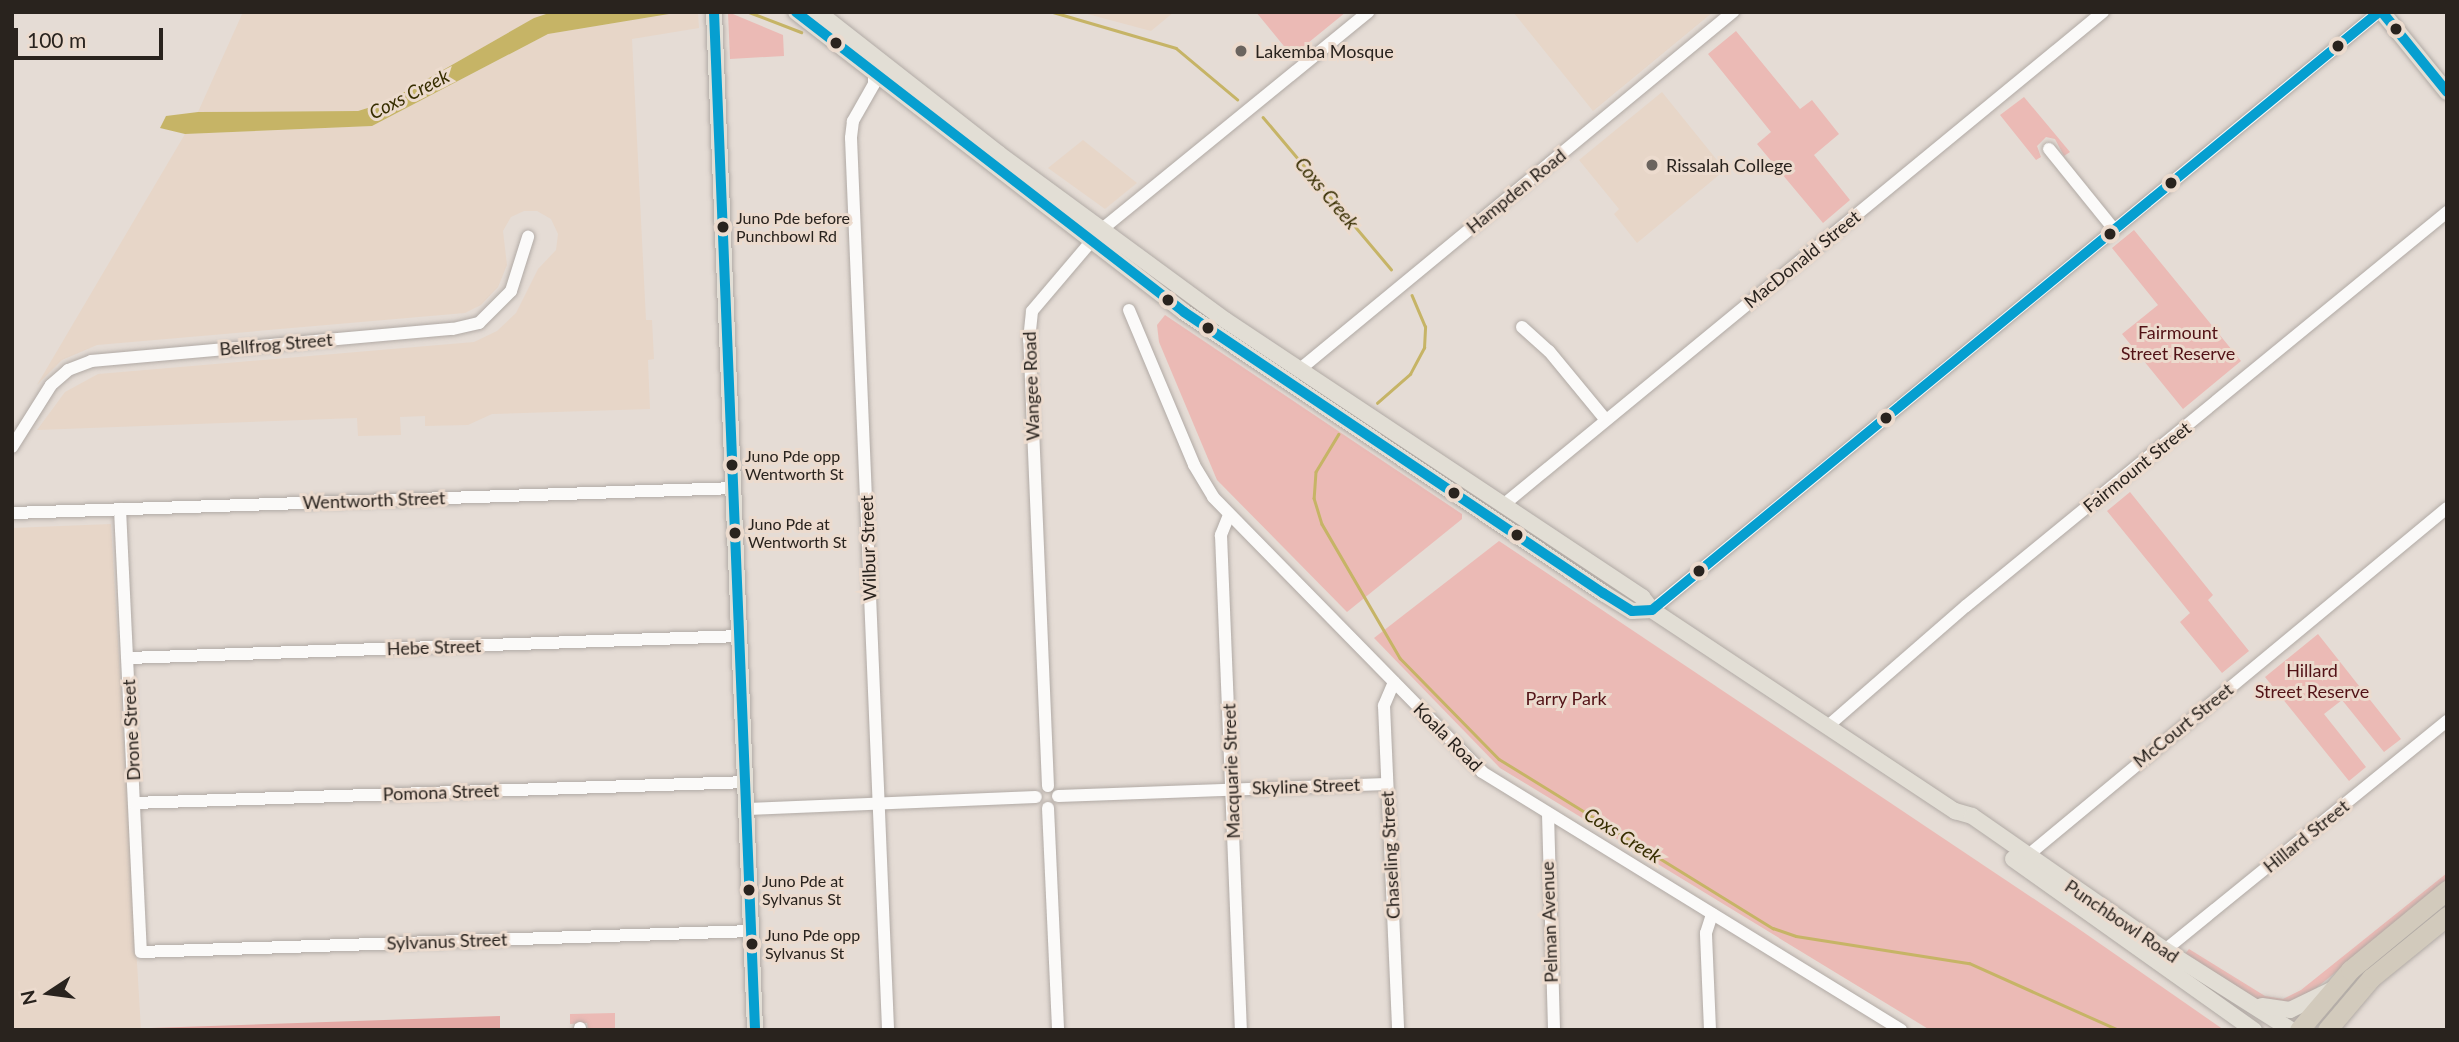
<!DOCTYPE html>
<style>
body{margin:0}
#map{position:relative;width:2459px;height:1042px;overflow:hidden;background:#e5dcd5;font-family:Lato,sans-serif}
div>[style]{position:absolute}
.built>*{inset:0;background:#e7d6c8}
.green>*{inset:0;background:#ebbab5}
.forest>*{inset:0;background:#e4a8a4}
.water>*{inset:0;background:#c6b466}
.stream>*{height:2.5px;margin:-1.25px;padding:0 1.25px;transform-origin:1.25px;border-radius:1.25px;background:#c6b466}
.roads{filter:drop-shadow(0 0 2px #b1aaa5) drop-shadow(0 0 2px #b1aaa5)}
.minor>*{height:12px;margin:-6px;padding:0 6px;transform-origin:6px;border-radius:6px;background:#fbfaf9}
.major>*{height:16px;margin:-8px;padding:0 8px;transform-origin:8px;border-radius:8px;background:#e2ded5}
.highway>*{height:19px;margin:-9.5px;padding:0 9.5px;transform-origin:9.5px;border-radius:9.5px;background:#d2cabc}
.bus-1>*{height:10px;margin:-5px;padding:0 5px;transform-origin:5px;border-radius:5px;background:#069fd0}
.bus-2>*{height:10px;margin:-5px;padding:0 5px;transform-origin:5px;border-radius:5px;background:#069fd0}
.dots>*{width:19px;height:19px;translate:-50% -50%;box-sizing:border-box;border:4px solid #ecdbce;border-radius:50%}
span{translate:-50% -50%;white-space:nowrap;text-align:center;line-height:1.15;-webkit-text-stroke:6px #ecdbce;paint-order:stroke}
.bus-label{font-size:16px;color:#29231e}
.left{translate:0 -50%;text-align:left}
.poi-label{font-size:18px;color:#29231e}
.street-label{font-size:18px;color:#29231e}
.park-label{font-size:18px;color:#521216}
.water-label{font-size:19px;color:#372e00;font-style:italic}
.frame{position:absolute;inset:0;border:14px solid #29231e;pointer-events:none}
.north{position:absolute;left:14px;top:958px;width:70px;height:70px;-webkit-text-stroke:5px #ecdbce;paint-order:stroke;rotate:257deg;font-size:19px;font-weight:700;line-height:28px;text-align:center;color:#29231e}
.north::after{content:'';display:block;margin:auto;width:24px;height:32px;background:#29231e;clip-path:polygon(50% 0,100% 100%,50% 72%,0 100%)}
.scale{position:absolute;left:14px;top:28px;width:149px;height:32px;box-sizing:border-box;border:4px solid #29231e;border-top:0;padding-left:9px;font-size:21px;line-height:24px;white-space:nowrap;color:#29231e;-webkit-text-stroke:5px #ecdbce;paint-order:stroke}
</style>
<div id="map">
<div class="built">
<div style="clip-path:polygon(243px 12px,552px 12px,534px 18px,387px 102px,358px 111px,198px 112px)"></div>
<div style="clip-path:polygon(681px 12px,698px 12px,699px 28px,632px 39px,646px 320px,652px 320px,654px 359px,648px 360px,650px 409px,492px 414px,468px 425px,425px 426px,425px 416px,400px 417px,401px 435px,358px 436px,357px 418px,37px 430px,65px 392px,98px 374px,474px 342px,497px 331px,516px 313px,538px 269px,556px 250px,558px 234px,551px 219px,537px 211px,524px 211px,511px 217px,503px 231px,507px 265px,498px 287px,481px 305px,465px 313px,97px 345px,62px 360px,37px 385px,185px 134px,372px 126px,548px 34px)"></div>
<div style="clip-path:polygon(1080px 12px,1174px 12px,1151px 31px)"></div>
<div style="clip-path:polygon(1513px 12px,1713px 12px,1593px 111px)"></div>
<div style="clip-path:polygon(1662px 92px,1725px 170px,1637px 243px,1614px 214px,1619px 209px,1579px 160px)"></div>
<div style="clip-path:polygon(1083px 140px,1137px 183px,1105px 209px,1048px 168px)"></div>
<div style="clip-path:polygon(111px 524px,141px 1030px,12px 1030px,12px 528px)"></div>
</div>
<div class="green">
<div style="clip-path:polygon(728px 12px,783px 35px,784px 56px,730px 59px)"></div>
<div style="clip-path:polygon(1256px 12px,1346px 12px,1292px 56px)"></div>
<div style="clip-path:polygon(1736px 31px,1800px 109px,1812px 100px,1839px 134px,1814px 155px,1850px 200px,1823px 223px,1757px 144px,1771px 132px,1708px 54px)"></div>
<div style="clip-path:polygon(2024px 97px,2070px 152px,2064px 156px,2055px 139px,2046px 137px,2037px 146px,2041px 157px,2036px 160px,2000px 115px)"></div>
<div style="clip-path:polygon(2134px 230px,2241px 361px,2183px 409px,2122px 334px,2158px 305px,2112px 248px)"></div>
<div style="clip-path:polygon(1165px 315px,1462px 514px,1462px 519px,1347px 612px,1217px 480px,1159px 342px,1157px 325px)"></div>
<div style="clip-path:polygon(2130px 492px,2213px 595px,2208px 600px,2249px 651px,2222px 673px,2180px 622px,2190px 613px,2107px 511px)"></div>
<div style="clip-path:polygon(1499px 541px,2076px 927px,2224px 1030px,1930px 1030px,1500px 768px,1374px 638px)"></div>
<div style="clip-path:polygon(2318px 634px,2401px 739px,2384px 752px,2342px 700px,2324px 714px,2366px 767px,2349px 781px,2265px 677px)"></div>
<div style="clip-path:polygon(2447px 873px,2447px 882px,2299px 1002px,2261px 1002px,2185px 954px,2189px 949px,2265px 996px,2283px 999px,2301px 990px)"></div>
<div style="clip-path:polygon(615px 1013px,615px 1030px,588px 1030px,587px 1023px,570px 1024px,570px 1014px)"></div>
</div>
<div class="forest">
<div style="clip-path:polygon(500px 1016px,500px 1030px,141px 1029px,151px 1028px)"></div>
</div>
<div class="water">
<div style="clip-path:polygon(552px 12px,681px 12px,548px 34px,372px 126px,185px 134px,160px 128px,166px 116px,198px 112px,358px 111px,387px 102px,534px 18px)"></div>
</div>
<div class="stream">
<div style="left:749px;top:12px;width:56px;rotate:21deg"></div>
<div style="left:1053px;top:12px;width:128px;rotate:16.3deg"></div>
<div style="left:1176px;top:48px;width:80px;rotate:39.9deg"></div>
<div style="left:1263px;top:117px;width:199px;rotate:49.9deg"></div>
<div style="left:1377px;top:403px;width:44px;rotate:-41.3deg"></div>
<div style="left:1410px;top:374px;width:30px;rotate:-62deg"></div>
<div style="left:1424px;top:348px;width:21px;rotate:-87deg"></div>
<div style="left:1425px;top:327px;width:34px;rotate:-113deg"></div>
<div style="left:1339px;top:434px;width:44px;rotate:121.2deg"></div>
<div style="left:1316px;top:472px;width:26px;rotate:94deg"></div>
<div style="left:1314px;top:498px;width:27px;rotate:73deg"></div>
<div style="left:1322px;top:524px;width:155px;rotate:59.8deg"></div>
<div style="left:1400px;top:658px;width:141px;rotate:45.6deg"></div>
<div style="left:1499px;top:759px;width:322px;rotate:31.7deg"></div>
<div style="left:1773px;top:928px;width:24px;rotate:19deg"></div>
<div style="left:1796px;top:936px;width:175px;rotate:8.9deg"></div>
<div style="left:1969px;top:963px;width:164px;rotate:24.1deg"></div>
</div>
<div class="roads">
<div class="minor">
<div style="left:874px;top:72px;width:12px;rotate:90deg"></div>
<div style="left:874px;top:84px;width:43px;rotate:119.6deg"></div>
<div style="left:853px;top:121px;width:17px;rotate:97deg"></div>
<div style="left:851px;top:138px;width:893px;rotate:87.62deg"></div>
<div style="left:2049px;top:149px;width:102px;rotate:51deg"></div>
<div style="left:1129px;top:310px;width:168px;rotate:67.2deg"></div>
<div style="left:1194px;top:465px;width:37px;rotate:59deg"></div>
<div style="left:1213px;top:497px;width:385px;rotate:45.6deg"></div>
<div style="left:1482px;top:772px;width:492px;rotate:31.6deg"></div>
<div style="left:1522px;top:327px;width:36px;rotate:42deg"></div>
<div style="left:1549px;top:351px;width:88px;rotate:50.5deg"></div>
<div style="left:1299px;top:370px;width:563px;rotate:-39.52deg"></div>
<div style="left:12px;top:447px;width:73px;rotate:-57.8deg"></div>
<div style="left:51px;top:385px;width:23px;rotate:-41deg"></div>
<div style="left:68px;top:370px;width:25px;rotate:-21deg"></div>
<div style="left:91px;top:361px;width:363px;rotate:-5.1deg"></div>
<div style="left:453px;top:329px;width:27px;rotate:-13deg"></div>
<div style="left:479px;top:323px;width:45px;rotate:-45deg"></div>
<div style="left:511px;top:291px;width:57px;rotate:-72.5deg"></div>
<div style="left:1502px;top:506px;width:778px;rotate:-39.42deg"></div>
<div style="left:120px;top:509px;width:443px;rotate:87.3deg"></div>
<div style="left:141px;top:952px;width:611px;rotate:-1.97deg"></div>
<div style="left:13px;top:513px;width:722px;rotate:-1.98deg"></div>
<div style="left:1229px;top:515px;width:22px;rotate:112deg"></div>
<div style="left:1221px;top:535px;width:495px;rotate:87.7deg"></div>
<div style="left:1652px;top:610px;width:941px;rotate:-39.44deg"></div>
<div style="left:128px;top:658px;width:613px;rotate:-2.06deg"></div>
<div style="left:1394px;top:682px;width:26px;rotate:113deg"></div>
<div style="left:1384px;top:706px;width:324px;rotate:87.5deg"></div>
<div style="left:1829px;top:725px;width:181px;rotate:-41deg"></div>
<div style="left:1966px;top:606px;width:622px;rotate:-39.32deg"></div>
<div style="left:1048px;top:786px;width:446px;rotate:-92.4deg"></div>
<div style="left:1029px;top:340px;width:29px;rotate:-84deg"></div>
<div style="left:1032px;top:311px;width:106px;rotate:-49.6deg"></div>
<div style="left:1101px;top:230px;width:345px;rotate:-39.2deg"></div>
<div style="left:1058px;top:796px;width:329px;rotate:-2.1deg"></div>
<div style="left:134px;top:803px;width:613px;rotate:-1.96deg"></div>
<div style="left:1048px;top:808px;width:222px;rotate:87.4deg"></div>
<div style="left:748px;top:809px;width:288px;rotate:-2.4deg"></div>
<div style="left:1548px;top:814px;width:216px;rotate:88.4deg"></div>
<div style="left:2021px;top:861px;width:553px;rotate:-39.65deg"></div>
<div style="left:2165px;top:950px;width:363px;rotate:-39.1deg"></div>
<div style="left:580px;top:1028px;width:2px;rotate:90deg"></div>
<div style="left:1710px;top:1030px;width:97px;rotate:-92.4deg"></div>
<div style="left:1706px;top:933px;width:20px;rotate:-72deg"></div>
</div>
<div class="major">
<div style="left:714px;top:12px;width:1019px;rotate:87.69deg"></div>
<div style="left:796px;top:12px;width:490px;rotate:37.7deg"></div>
<div style="left:1184px;top:312px;width:505px;rotate:33.85deg"></div>
<div style="left:1603px;top:593px;width:34px;rotate:32deg"></div>
<div style="left:1632px;top:611px;width:20px;rotate:-3deg"></div>
<div style="left:818px;top:12px;width:230px;rotate:38.1deg"></div>
<div style="left:999px;top:154px;width:280px;rotate:36.3deg"></div>
<div style="left:1225px;top:320px;width:501px;rotate:33.59deg"></div>
<div style="left:1642px;top:597px;width:16px;rotate:52deg"></div>
<div style="left:1652px;top:610px;width:364px;rotate:33.6deg"></div>
<div style="left:1955px;top:811px;width:18px;rotate:16deg"></div>
<div style="left:1972px;top:816px;width:235px;rotate:34.8deg"></div>
<div style="left:2165px;top:950px;width:149px;rotate:32.4deg"></div>
<div style="left:2382px;top:12px;width:103px;rotate:50.9deg"></div>
<div style="left:2013px;top:859px;width:296px;rotate:35.4deg"></div>
<div style="left:2262px;top:1006px;width:28px;rotate:8deg"></div>
<div style="left:2290px;top:1010px;width:46px;rotate:-26deg"></div>
</div>
<div class="highway">
<div style="left:2299px;top:1030px;width:79px;rotate:-49.6deg"></div>
<div style="left:2350px;top:970px;width:126px;rotate:-39.5deg"></div>
<div style="left:2327px;top:1030px;width:68px;rotate:-49.8deg"></div>
<div style="left:2371px;top:978px;width:98px;rotate:-39.2deg"></div>
</div>
</div>
<div class="bus-1">
<div style="left:714px;top:12px;width:1019px;rotate:87.69deg"></div>
<div style="left:796px;top:12px;width:490px;rotate:37.7deg"></div>
<div style="left:1184px;top:312px;width:505px;rotate:33.85deg"></div>
<div style="left:1603px;top:593px;width:34px;rotate:32deg"></div>
<div style="left:1632px;top:611px;width:20px;rotate:-3deg"></div>
<div style="left:1652px;top:610px;width:941px;rotate:-39.44deg"></div>
</div>
<div class="bus-2">
<div style="left:2382px;top:12px;width:103px;rotate:50.9deg"></div>
</div>
<div class="dots">
<div style="left:2396px;top:29px;background:#29231e"></div>
<div style="left:836px;top:43px;background:#29231e"></div>
<div style="left:2338px;top:46px;background:#29231e"></div>
<div style="left:1241px;top:51px;background:#6b645e"></div>
<div style="left:1652px;top:165px;background:#6b645e"></div>
<div style="left:2171px;top:183px;background:#29231e"></div>
<div style="left:723px;top:227px;background:#29231e"></div>
<div style="left:2110px;top:234px;background:#29231e"></div>
<div style="left:1168px;top:300px;background:#29231e"></div>
<div style="left:1208px;top:328px;background:#29231e"></div>
<div style="left:1886px;top:418px;background:#29231e"></div>
<div style="left:732px;top:465px;background:#29231e"></div>
<div style="left:1454px;top:493px;background:#29231e"></div>
<div style="left:735px;top:533px;background:#29231e"></div>
<div style="left:1517px;top:535px;background:#29231e"></div>
<div style="left:1699px;top:571px;background:#29231e"></div>
<div style="left:749px;top:890px;background:#29231e"></div>
<div style="left:752px;top:944px;background:#29231e"></div>
</div>
<div class="bus-label">
<span class="left" style="left:736px;top:227px">Juno Pde before<br>Punchbowl Rd</span>
<span class="left" style="left:745px;top:465px">Juno Pde opp<br>Wentworth St</span>
<span class="left" style="left:748px;top:533px">Juno Pde at<br>Wentworth St</span>
<span class="left" style="left:762px;top:890px">Juno Pde at<br>Sylvanus St</span>
<span class="left" style="left:765px;top:944px">Juno Pde opp<br>Sylvanus St</span>
</div>
<div class="poi-label">
<span class="left" style="left:1255px;top:51px">Lakemba Mosque</span>
<span class="left" style="left:1666px;top:165px">Rissalah College</span>
</div>
<div class="street-label">
<span style="left:1516px;top:191px;rotate:-39deg">Hampden Road</span>
<span style="left:1802px;top:259px;rotate:-39deg">MacDonald Street</span>
<span style="left:276px;top:344px;rotate:-5deg">Bellfrog Street</span>
<span style="left:1031px;top:386px;rotate:-92deg">Wangee Road</span>
<span style="left:2137px;top:467px;rotate:-39deg">Fairmount Street</span>
<span style="left:374px;top:500px;rotate:-2deg">Wentworth Street</span>
<span style="left:868px;top:548px;rotate:-92deg">Wilbur Street</span>
<span style="left:434px;top:647px;rotate:-2deg">Hebe Street</span>
<span style="left:2183px;top:725px;rotate:-39deg">McCourt Street</span>
<span style="left:131px;top:730px;rotate:-93deg">Drone Street</span>
<span style="left:1448px;top:737px;rotate:45deg">Koala Road</span>
<span style="left:1231px;top:771px;rotate:-92deg">Macquarie Street</span>
<span style="left:1306px;top:786px;rotate:-2deg">Skyline Street</span>
<span style="left:441px;top:792px;rotate:-2deg">Pomona Street</span>
<span style="left:2306px;top:836px;rotate:-39deg">Hillard Street</span>
<span style="left:1390px;top:855px;rotate:-93deg">Chaseling Street</span>
<span style="left:2122px;top:921px;rotate:34deg">Punchbowl Road</span>
<span style="left:1549px;top:922px;rotate:-92deg">Pelman Avenue</span>
<span style="left:447px;top:941px;rotate:-2deg">Sylvanus Street</span>
</div>
<div class="park-label">
<span style="left:2178px;top:343px">Fairmount<br>Street Reserve</span>
<span style="left:2312px;top:681px">Hillard<br>Street Reserve</span>
<span style="left:1566px;top:698px">Parry Park</span>
</div>
<div class="water-label">
<span style="left:409px;top:94px;rotate:-27deg">Coxs Creek</span>
<span style="left:1327px;top:193px;rotate:50deg">Coxs Creek</span>
<span style="left:1623px;top:835px;rotate:32deg">Coxs Creek</span>
</div>
<div class="frame"></div>
<div class="north">N</div>
<div class="scale">100 m</div>
</div>
